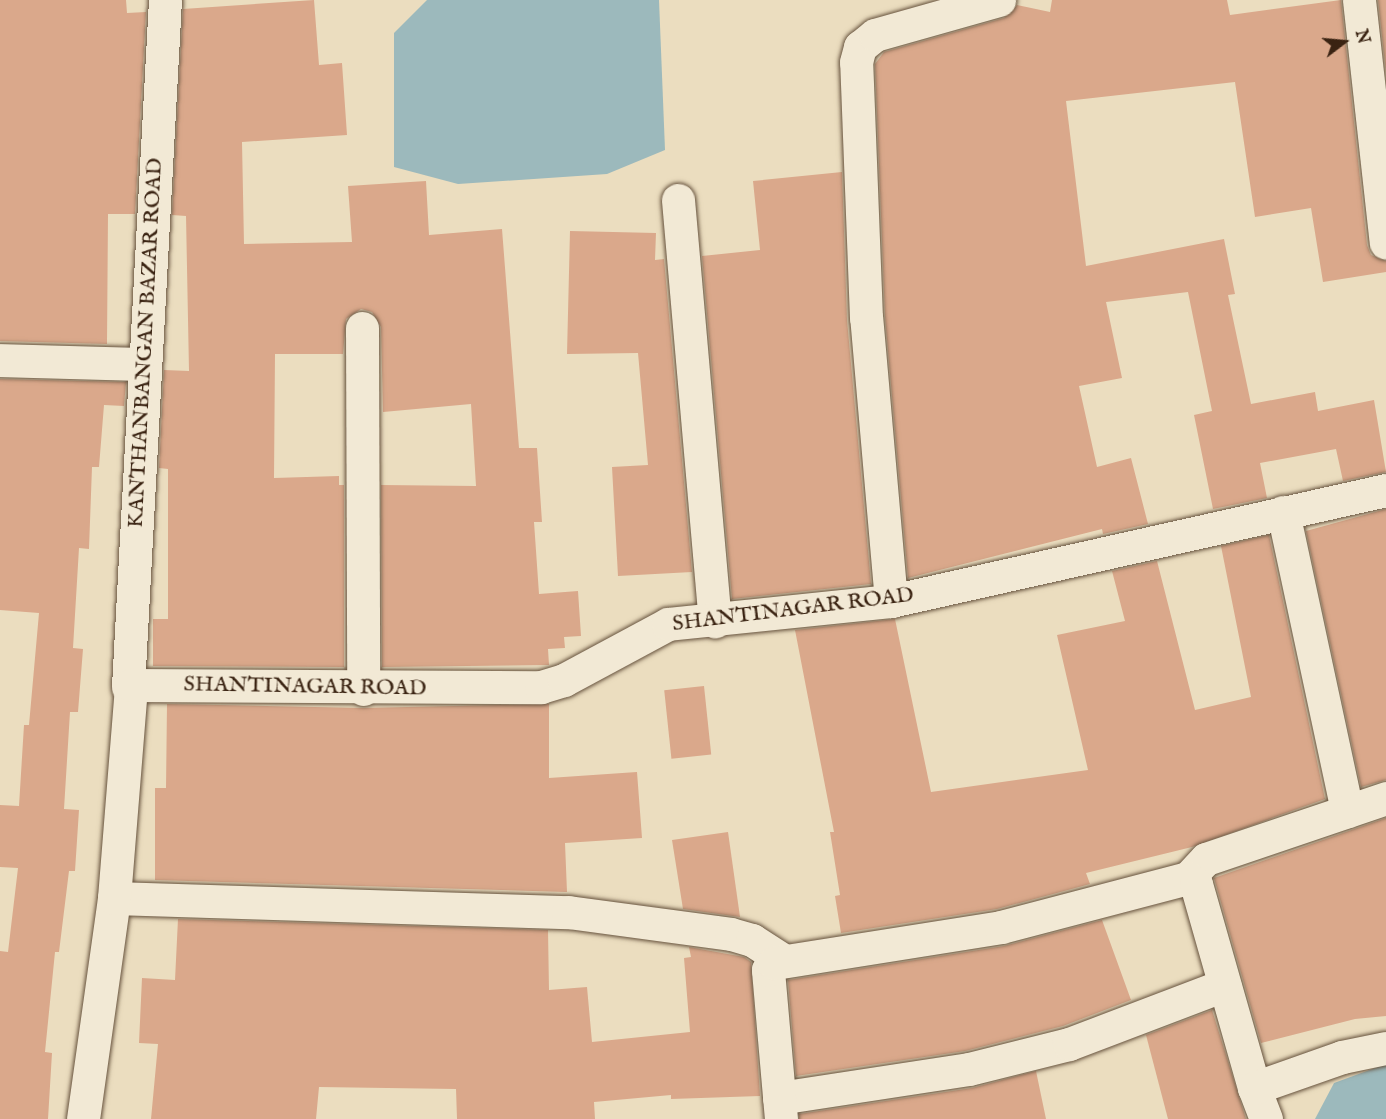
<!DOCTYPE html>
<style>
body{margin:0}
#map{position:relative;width:1386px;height:1119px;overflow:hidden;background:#ebddbf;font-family:"IM FELL English",serif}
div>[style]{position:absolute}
.water>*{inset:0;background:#9cb9bc}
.building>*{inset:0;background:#daa88b;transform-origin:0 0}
.roads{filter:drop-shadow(0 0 2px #66523d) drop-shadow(0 0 2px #66523d)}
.minor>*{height:33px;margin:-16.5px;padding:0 16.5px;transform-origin:16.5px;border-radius:16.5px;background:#f2e9d5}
.tertiary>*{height:33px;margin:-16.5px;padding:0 16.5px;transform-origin:16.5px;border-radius:16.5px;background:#f2e9d5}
span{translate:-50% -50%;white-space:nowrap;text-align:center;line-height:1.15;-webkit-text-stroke:4.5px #f2e9d5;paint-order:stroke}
.street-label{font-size:22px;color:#3a2312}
.north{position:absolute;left:1314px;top:12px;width:60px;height:60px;-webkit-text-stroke:4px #f2e9d5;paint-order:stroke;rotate:74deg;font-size:16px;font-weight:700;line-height:24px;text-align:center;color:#3a2312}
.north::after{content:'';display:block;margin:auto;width:21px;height:27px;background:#3a2312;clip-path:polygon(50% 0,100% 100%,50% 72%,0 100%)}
</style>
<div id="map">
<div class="water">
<div style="clip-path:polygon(427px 0,659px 0,665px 150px,607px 174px,458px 184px,394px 167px,394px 33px)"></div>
<div style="clip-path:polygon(1386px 1064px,1386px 1119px,1315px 1119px,1334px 1083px)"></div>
</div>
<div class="building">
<div style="clip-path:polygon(0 0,126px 0,127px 13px,146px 12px,135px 214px,108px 214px,107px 344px,0 341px)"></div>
<div style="clip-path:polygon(314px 0,319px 65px,342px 63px,347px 135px,242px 142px,244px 244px,352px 242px,348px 186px,426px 181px,429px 235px,502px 229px,519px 448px,537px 448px,542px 522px,534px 522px,539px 594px,578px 591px,581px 636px,564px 637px,565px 648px,548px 649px,549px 665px,382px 667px,381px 485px,476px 486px,471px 404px,383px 412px,381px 327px,372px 312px,361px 309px,346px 319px,343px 354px,275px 354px,274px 478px,339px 476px,339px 485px,344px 485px,344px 667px,153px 666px,153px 619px,168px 619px,168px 469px,159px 468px,164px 370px,189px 371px,186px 216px,172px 215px,183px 9px)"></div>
<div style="clip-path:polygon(1052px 0,1227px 0,1230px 15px,1341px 0,1367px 245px,1371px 255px,1386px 261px,1386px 272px,1323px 282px,1311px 208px,1255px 217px,1235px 82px,1066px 101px,1086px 266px,1224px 239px,1235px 294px,1228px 295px,1251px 404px,1315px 392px,1318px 411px,1374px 400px,1386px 472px,1343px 481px,1336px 449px,1260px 463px,1267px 498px,1213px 509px,1194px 415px,1212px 411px,1188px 292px,1106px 302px,1122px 378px,1079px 386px,1097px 467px,1131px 458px,1148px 524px,1103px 534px,1102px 529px,908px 578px,885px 317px,875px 64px,884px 52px,1004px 18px,1017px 5px,1050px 12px)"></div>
<div style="clip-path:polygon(1378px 0,1386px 0,1386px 73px)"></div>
<div style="clip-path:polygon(842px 172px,847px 320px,871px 584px,732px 599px,702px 256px,760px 250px,753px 181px)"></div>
<div style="clip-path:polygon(570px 231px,656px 233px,655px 260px,664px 259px,692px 572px,618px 576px,612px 467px,648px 465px,638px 353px,567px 354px)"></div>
<div style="clip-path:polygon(0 379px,126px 382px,124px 406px,104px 405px,99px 467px,92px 467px,89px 549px,79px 548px,73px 648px,83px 649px,78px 712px,70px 712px,64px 809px,79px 810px,75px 871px,69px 871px,59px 952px,55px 952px,45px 1052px,52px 1053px,48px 1119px,0 1119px,0 951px,8px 952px,18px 868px,0 867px,0 805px,19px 806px,24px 725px,29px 725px,39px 613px,0 610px)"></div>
<div style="clip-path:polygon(1386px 509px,1386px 780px,1361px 787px,1306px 531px)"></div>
<div style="clip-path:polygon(1269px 535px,1325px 799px,1192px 847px,1086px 873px,1090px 884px,997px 909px,841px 933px,835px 896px,840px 895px,830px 832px,834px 832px,795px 630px,895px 619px,931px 792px,1088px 770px,1057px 635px,1125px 621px,1112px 571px,1157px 561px,1195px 710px,1251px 697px,1221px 546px)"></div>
<div style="left:704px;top:686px;width:69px;height:40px;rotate:84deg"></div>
<div style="clip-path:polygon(167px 704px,362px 708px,549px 704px,549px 778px,637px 772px,642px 838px,565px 843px,567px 892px,155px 880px,155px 788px,166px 788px)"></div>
<div style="clip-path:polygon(1386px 818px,1386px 1016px,1355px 1019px,1261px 1043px,1214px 878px)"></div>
<div style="clip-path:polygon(728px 832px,740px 917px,683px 909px,672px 840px)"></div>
<div style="clip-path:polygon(178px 919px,548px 930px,549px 990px,587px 987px,592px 1042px,690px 1032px,684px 958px,691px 957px,689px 947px,744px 957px,751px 962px,760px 1096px,671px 1099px,671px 1095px,594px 1102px,595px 1119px,457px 1119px,456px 1089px,319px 1087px,316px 1119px,151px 1119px,158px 1044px,139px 1043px,142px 978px,175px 980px)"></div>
<div style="clip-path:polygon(1102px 920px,1131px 1000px,1063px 1026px,965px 1051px,796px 1076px,788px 980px,1004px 946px)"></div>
<div style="clip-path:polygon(1212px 1010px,1246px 1119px,1168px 1119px,1146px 1035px)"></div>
<div style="clip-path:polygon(1036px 1071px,1046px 1119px,799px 1119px,799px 1114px,972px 1088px)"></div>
</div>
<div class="roads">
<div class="minor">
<div style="left:1359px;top:0;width:244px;rotate:83.7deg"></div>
<div style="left:678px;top:200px;width:423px;rotate:85deg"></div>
<div style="left:362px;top:328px;width:361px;rotate:89.8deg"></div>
<div style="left:0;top:360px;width:143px;rotate:1.6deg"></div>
<div style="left:1283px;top:512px;width:306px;rotate:77.9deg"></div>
<div style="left:891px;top:601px;width:284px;rotate:-95deg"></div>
<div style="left:866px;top:318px;width:256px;rotate:-92.2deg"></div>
<div style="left:856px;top:62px;width:16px;rotate:-75deg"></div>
<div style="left:860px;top:47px;width:19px;rotate:-39deg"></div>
<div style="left:875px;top:35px;width:129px;rotate:-15.8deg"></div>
<div style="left:128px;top:687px;width:688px;rotate:-86.92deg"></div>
<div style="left:1188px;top:878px;width:26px;rotate:-47deg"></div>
<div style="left:1206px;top:859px;width:190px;rotate:-18.7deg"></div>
<div style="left:114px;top:898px;width:454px;rotate:1.8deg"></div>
<div style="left:568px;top:912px;width:164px;rotate:7.7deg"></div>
<div style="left:731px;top:934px;width:22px;rotate:16deg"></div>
<div style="left:752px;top:940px;width:37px;rotate:33deg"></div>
<div style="left:779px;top:1098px;width:192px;rotate:-8.7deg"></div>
<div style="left:969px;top:1069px;width:103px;rotate:-14deg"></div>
<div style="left:1069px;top:1044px;width:166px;rotate:-20.8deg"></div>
<div style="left:781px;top:1119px;width:150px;rotate:-95deg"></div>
<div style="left:768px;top:970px;width:9px;rotate:-49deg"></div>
<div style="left:774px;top:963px;width:230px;rotate:-9deg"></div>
<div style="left:1001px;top:927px;width:193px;rotate:-14.7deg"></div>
<div style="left:1188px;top:878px;width:10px;rotate:37deg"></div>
<div style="left:1196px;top:884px;width:212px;rotate:74.1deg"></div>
<div style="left:1266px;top:1119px;width:33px;rotate:-111deg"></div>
<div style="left:1254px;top:1088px;width:93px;rotate:-19.4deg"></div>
<div style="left:1342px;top:1057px;width:45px;rotate:-11.6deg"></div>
</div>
<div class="tertiary">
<div style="left:83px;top:1119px;width:223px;rotate:-82deg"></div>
<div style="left:114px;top:898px;width:214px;rotate:-85.4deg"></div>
<div style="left:131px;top:685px;width:410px;rotate:0.3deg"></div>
<div style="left:541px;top:687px;width:24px;rotate:-17deg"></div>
<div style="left:564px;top:680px;width:118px;rotate:-28.3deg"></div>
<div style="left:668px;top:624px;width:224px;rotate:-5.9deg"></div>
<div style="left:891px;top:601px;width:507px;rotate:-12.64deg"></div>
</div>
</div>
<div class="street-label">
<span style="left:146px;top:343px;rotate:-87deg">KANTHANBANGAN BAZAR ROAD</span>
<span style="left:793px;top:610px;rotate:-7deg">SHANTINAGAR ROAD</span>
<span style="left:305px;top:687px;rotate:1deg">SHANTINAGAR ROAD</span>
</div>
<div class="north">N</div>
</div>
